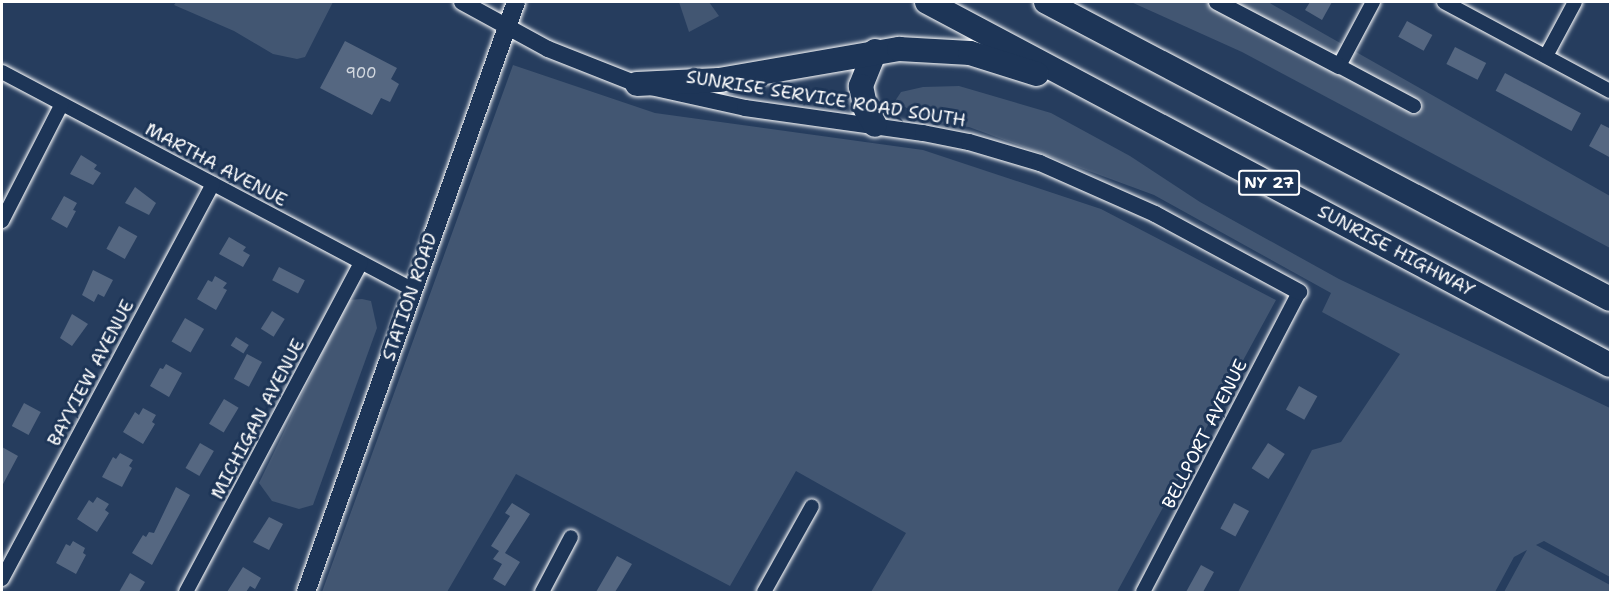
<!DOCTYPE html>
<style>
body{margin:0}
#map{position:relative;width:1612px;height:594px;overflow:hidden;background:#263d5e;font-family:"Shantell Sans",sans-serif}
div>[style]{position:absolute}
.green>*{inset:0;background:#425672}
.building>*{inset:0;background:#556781;transform-origin:0 0}
.roads{filter:drop-shadow(0 0 2px #fff) drop-shadow(0 0 2px #fff)}
.minor>*{height:14px;margin:-7px;padding:0 7px;transform-origin:7px;border-radius:7px;background:#1d3557}
.tertiary>*{height:16px;margin:-8px;padding:0 8px;transform-origin:8px;border-radius:8px;background:#1d3557}
.secondary>*{height:18px;margin:-9px;padding:0 9px;transform-origin:9px;border-radius:9px;background:#1d3557}
.motorway>*{height:24px;margin:-12px;padding:0 12px;transform-origin:12px;border-radius:12px;background:#1d3557}
span{translate:-50% -50%;white-space:nowrap;text-align:center;line-height:1.15;-webkit-text-stroke:6px #1d3557;paint-order:stroke}
.number-label{font-size:15px;color:#d4d9e0}
.number-label span{-webkit-text-stroke-width:0}
.shield-label span{padding:2px 4px;background:#1d3557;border:2px solid;border-radius:4px;-webkit-text-stroke-width:0}
.shield-label{font-size:16px;color:#fff;font-weight:700}
.street-label{font-size:18px;color:#fff}
.frame{position:absolute;inset:0;border:3px solid #fff;pointer-events:none}
</style>
<div id="map">
<div class="green">
<div style="clip-path:polygon(176px 2px,333px 2px,305px 57px,297px 59px,273px 54px,234px 31px,174px 5px)"></div>
<div style="clip-path:polygon(679px 2px,709px 2px,719px 16px,689px 32px)"></div>
<div style="clip-path:polygon(1131px 2px,1268px 2px,1610px 196px,1610px 248px,1242px 52px)"></div>
<div style="clip-path:polygon(513px 65px,655px 113px,923px 150px,1101px 209px,1276px 300px,1117px 592px,871px 592px,906px 533px,796px 471px,730px 586px,516px 474px,447px 592px,322px 592px)"></div>
<div style="clip-path:polygon(959px 86px,1051px 113px,1130px 156px,1200px 202px,1339px 279px,1610px 408px,1610px 577px,1544px 541px,1536px 545px,1610px 585px,1610px 592px,1504px 592px,1527px 550px,1514px 557px,1495px 592px,1238px 592px,1312px 450px,1341px 442px,1400px 354px,1322px 312px,1331px 293px,1154px 195px,969px 127px,930px 122px,895px 101px,901px 92px,923px 87px)"></div>
<div style="clip-path:polygon(362px 299px,371px 301px,377px 328px,313px 505px,299px 509px,272px 501px,259px 483px,348px 300px)"></div>
</div>
<div class="building">
<div style="clip-path:polygon(1310px 2px,1332px 2px,1322px 20px,1305px 10px)"></div>
<div style="left:1407px;top:21px;width:29px;height:18px;rotate:29deg"></div>
<div style="clip-path:polygon(345px 41px,397px 68px,391px 79px,399px 84px,390px 102px,381px 98px,372px 115px,320px 88px)"></div>
<div style="left:1455px;top:47px;width:35px;height:19px;rotate:27deg"></div>
<div style="left:1505px;top:73px;width:86px;height:20px;rotate:28deg"></div>
<div style="clip-path:polygon(1601px 124px,1611px 129px,1611px 158px,1589px 146px)"></div>
<div style="clip-path:polygon(81px 155px,97px 165px,94px 169px,101px 173px,93px 185px,70px 174px)"></div>
<div style="clip-path:polygon(135px 187px,156px 203px,149px 215px,125px 203px)"></div>
<div style="clip-path:polygon(64px 196px,77px 203px,73px 210px,76px 211px,67px 228px,51px 219px)"></div>
<div style="left:119px;top:226px;width:21px;height:26px;rotate:29deg"></div>
<div style="clip-path:polygon(229px 237px,246px 247px,243px 251px,250px 255px,243px 267px,219px 254px)"></div>
<div style="left:279px;top:267px;width:29px;height:15px;rotate:27deg"></div>
<div style="clip-path:polygon(93px 270px,113px 280px,104px 297px,98px 294px,94px 302px,82px 295px)"></div>
<div style="clip-path:polygon(215px 276px,227px 283px,223px 288px,227px 290px,216px 310px,197px 299px,208px 280px,212px 282px)"></div>
<div style="left:272px;top:311px;width:15px;height:21px;rotate:32deg"></div>
<div style="clip-path:polygon(72px 314px,88px 324px,72px 346px,60px 338px)"></div>
<div style="left:185px;top:318px;width:22px;height:27px;rotate:30deg"></div>
<div style="left:236px;top:337px;width:15px;height:10px;rotate:32deg"></div>
<div style="left:247px;top:354px;width:17px;height:28px;rotate:28deg"></div>
<div style="clip-path:polygon(166px 364px,182px 373px,169px 397px,150px 386px,160px 368px,163px 369px)"></div>
<div style="left:1299px;top:386px;width:21px;height:27px;rotate:29deg"></div>
<div style="left:224px;top:399px;width:17px;height:29px;rotate:31deg"></div>
<div style="left:24px;top:403px;width:19px;height:26px;rotate:28deg"></div>
<div style="clip-path:polygon(143px 408px,156px 415px,152px 422px,155px 424px,143px 444px,123px 432px,135px 412px,139px 415px)"></div>
<div style="left:200px;top:443px;width:16px;height:29px;rotate:30deg"></div>
<div style="left:1268px;top:443px;width:20px;height:30px;rotate:33deg"></div>
<div style="clip-path:polygon(2px 447px,18px 456px,2px 486px)"></div>
<div style="clip-path:polygon(120px 453px,133px 460px,129px 466px,132px 468px,122px 487px,102px 477px,113px 457px,116px 459px)"></div>
<div style="clip-path:polygon(176px 487px,190px 495px,152px 565px,132px 553px,143px 535px,146px 537px,149px 532px,154px 533px)"></div>
<div style="clip-path:polygon(97px 497px,109px 504px,105px 510px,109px 513px,97px 532px,77px 519px,89px 500px,93px 503px)"></div>
<div style="clip-path:polygon(512px 503px,530px 514px,505px 553px,520px 562px,505px 586px,493px 579px,502px 564px,493px 559px,499px 551px,491px 546px,510px 516px,505px 513px)"></div>
<div style="left:1234px;top:503px;width:17px;height:29px;rotate:28deg"></div>
<div style="clip-path:polygon(269px 517px,283px 524px,269px 550px,253px 542px)"></div>
<div style="clip-path:polygon(73px 541px,85px 548px,83px 553px,86px 555px,76px 574px,56px 563px,66px 544px,70px 546px)"></div>
<div style="clip-path:polygon(617px 556px,632px 564px,620px 584px,615px 592px,596px 592px)"></div>
<div style="clip-path:polygon(1201px 565px,1214px 572px,1203px 592px,1186px 592px)"></div>
<div style="clip-path:polygon(243px 567px,261px 578px,255px 589px,250px 586px,246px 592px,227px 592px)"></div>
<div style="clip-path:polygon(130px 573px,145px 582px,139px 592px,119px 592px)"></div>
</div>
<div class="roads">
<div class="minor">
<div style="left:1373px;top:2px;width:72px;rotate:118deg"></div>
<div style="left:1339px;top:66px;width:85px;rotate:28.1deg"></div>
<div style="left:1444px;top:2px;width:188px;rotate:28.2deg"></div>
<div style="left:1546px;top:56px;width:61px;rotate:-61.8deg"></div>
<div style="left:2px;top:72px;width:465px;rotate:27.9deg"></div>
<div style="left:2px;top:221px;width:131px;rotate:-62.9deg"></div>
<div style="left:2px;top:579px;width:448px;rotate:-61.9deg"></div>
<div style="left:186px;top:592px;width:373px;rotate:-62deg"></div>
<div style="left:542px;top:592px;width:62px;rotate:-62.2deg"></div>
<div style="left:764px;top:592px;width:98px;rotate:-60.8deg"></div>
<div style="left:1143px;top:592px;width:338px;rotate:-62.5deg"></div>
</div>
<div class="tertiary">
<div style="left:462px;top:2px;width:98px;rotate:28.7deg"></div>
<div style="left:548px;top:49px;width:96px;rotate:21.5deg"></div>
<div style="left:637px;top:84px;width:111px;rotate:12.5deg"></div>
<div style="left:745px;top:108px;width:180px;rotate:8deg"></div>
<div style="left:923px;top:133px;width:47px;rotate:11.1deg"></div>
<div style="left:969px;top:142px;width:74px;rotate:16.5deg"></div>
<div style="left:1040px;top:163px;width:126px;rotate:23.9deg"></div>
<div style="left:1155px;top:214px;width:164px;rotate:28.4deg"></div>
<div style="left:1217px;top:2px;width:138px;rotate:27.7deg"></div>
</div>
<div class="secondary">
<div style="left:306px;top:592px;width:626px;rotate:-70.41deg"></div>
</div>
<div class="motorway">
<div style="left:927px;top:2px;width:773px;rotate:27.99deg"></div>
<div style="left:1046px;top:2px;width:637px;rotate:27.77deg"></div>
<div style="left:875px;top:51px;width:38px;rotate:112deg"></div>
<div style="left:861px;top:86px;width:24px;rotate:78deg"></div>
<div style="left:866px;top:109px;width:18px;rotate:61deg"></div>
<div style="left:637px;top:84px;width:82px;rotate:-2.8deg"></div>
<div style="left:719px;top:80px;width:183px;rotate:-9.8deg"></div>
<div style="left:899px;top:49px;width:71px;rotate:3.2deg"></div>
<div style="left:970px;top:53px;width:70px;rotate:17.4deg"></div>
</div>
</div>
<div class="number-label">
<span style="left:361px;top:74px">900</span>
</div>
<div class="shield-label">
<span style="left:1269px;top:183px">NY 27</span>
</div>
<div class="street-label">
<span style="left:826px;top:99px;rotate:9deg">SUNRISE SERVICE ROAD SOUTH</span>
<span style="left:216px;top:165px;rotate:28deg">MARTHA AVENUE</span>
<span style="left:1396px;top:251px;rotate:28deg">SUNRISE HIGHWAY</span>
<span style="left:410px;top:297px;rotate:-71deg">STATION ROAD</span>
<span style="left:91px;top:373px;rotate:-62deg">BAYVIEW AVENUE</span>
<span style="left:258px;top:419px;rotate:-62deg">MICHIGAN AVENUE</span>
<span style="left:1205px;top:434px;rotate:-63deg">BELLPORT AVENUE</span>
</div>
<div class="frame"></div>
</div>
